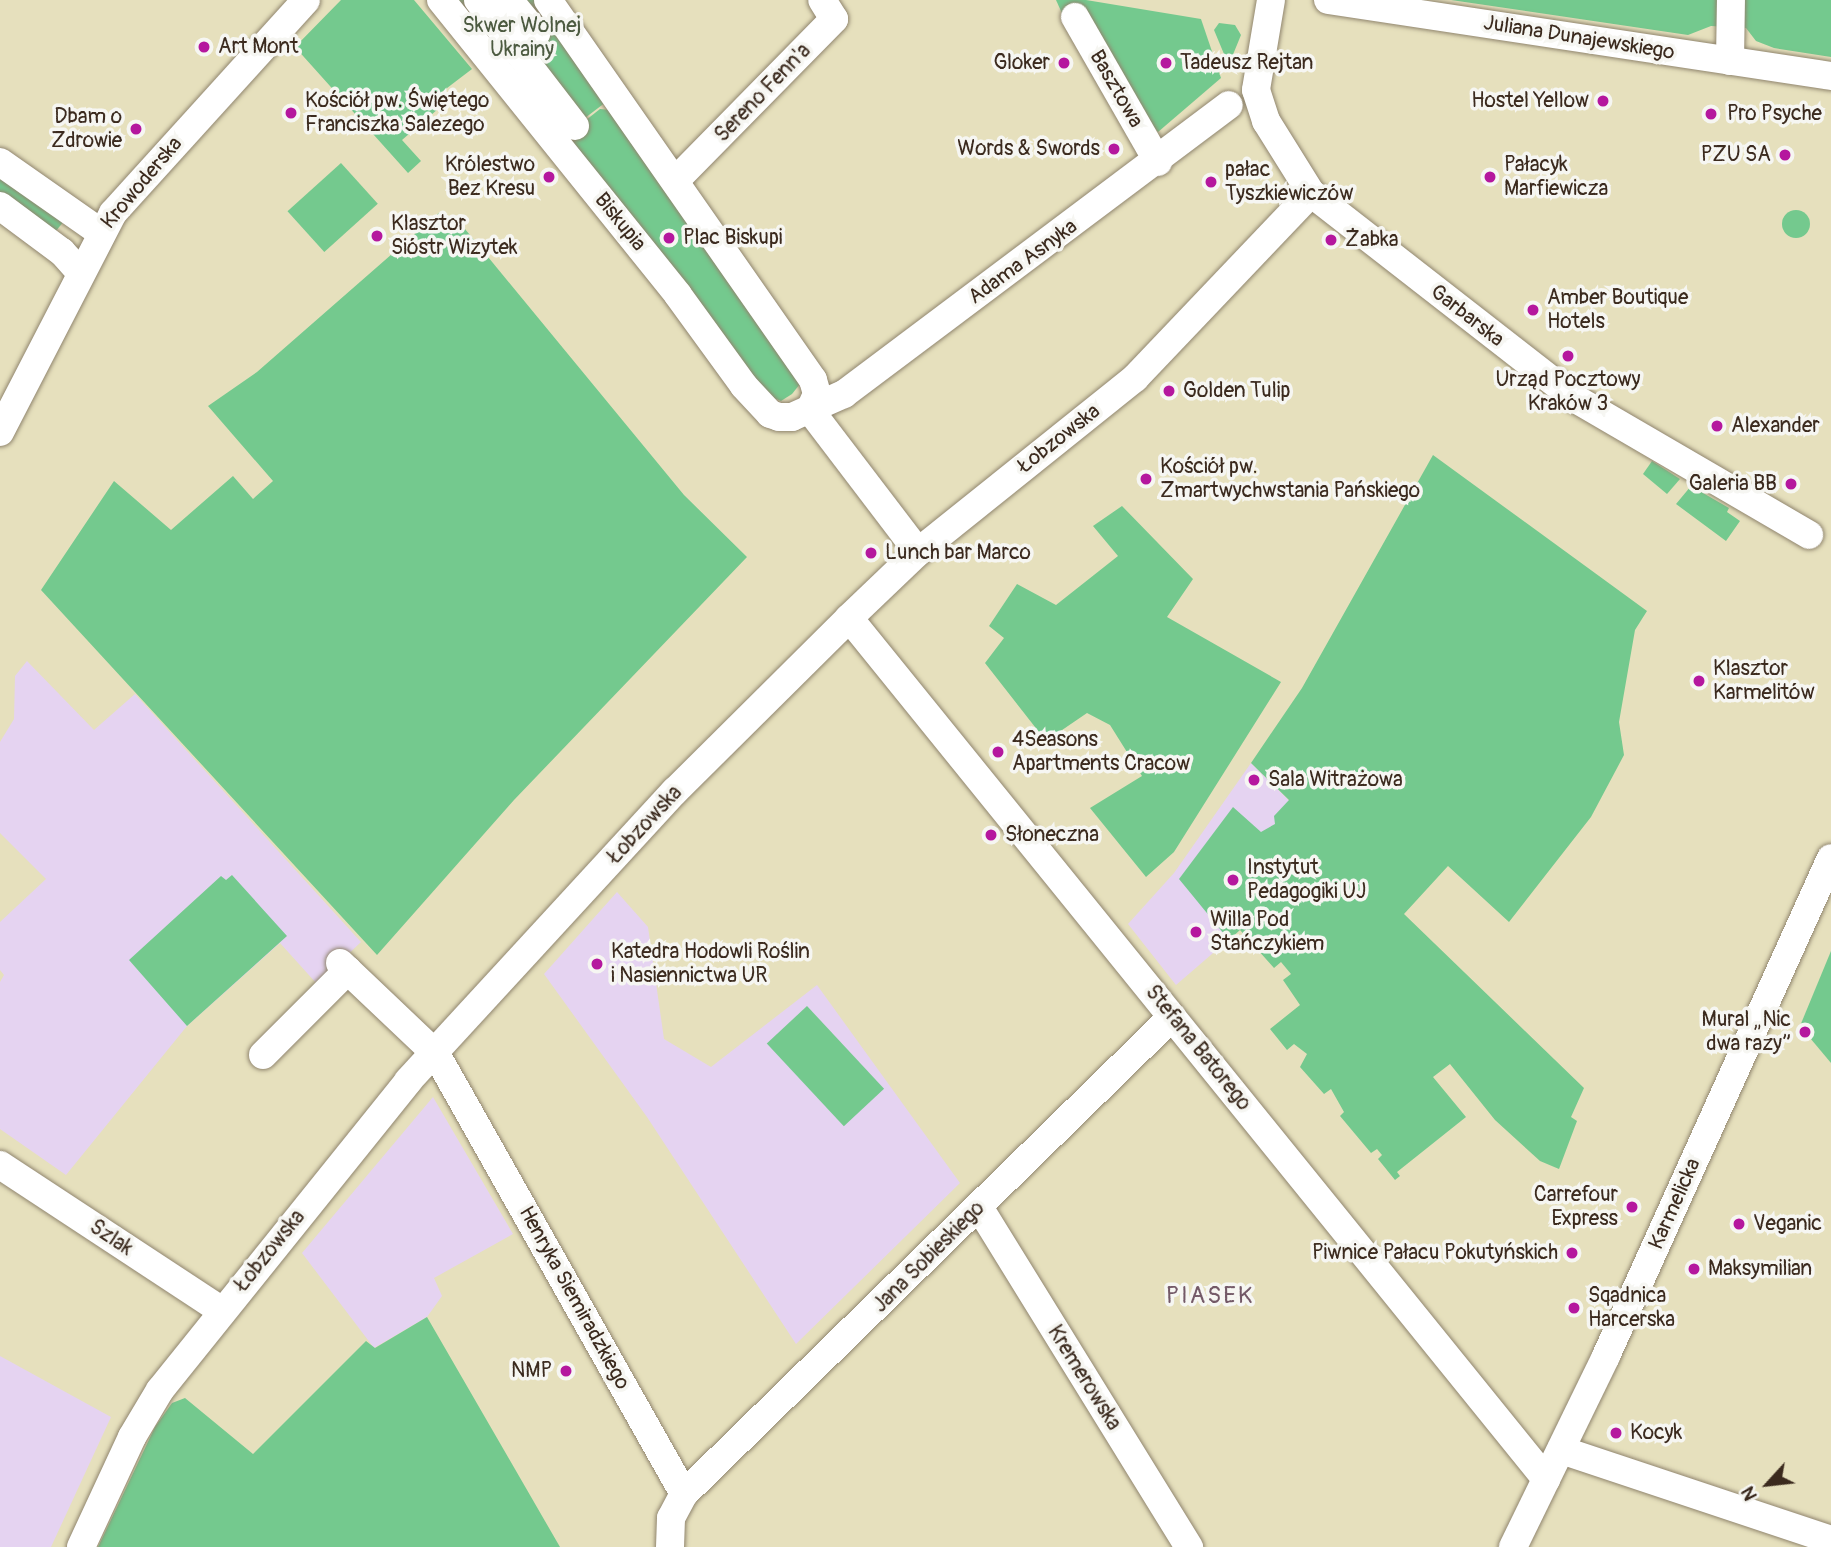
<!DOCTYPE html>
<meta charset="utf-8">
<style>
body{margin:0}
#map{position:relative;width:1831px;height:1547px;overflow:hidden;background:#e6e0bd;font-family:Pangolin,sans-serif}
div>[style]{position:absolute}
.built>*{inset:0;background:#e5d3f1}
.green>*{inset:0;background:#74c98e;transform-origin:0 0}
.round{border-radius:50%}
.roads{filter:drop-shadow(0 0 2px #90856e) drop-shadow(0 0 2px #90856e)}
.minor>*{height:28px;margin:-14px;padding:0 14px;transform-origin:14px;border-radius:14px;background:#fff}
.dots>*{width:19px;height:19px;translate:-50% -50%;box-sizing:border-box;border:4px solid #f6f6f2;border-radius:50%}
span{translate:-50% -50%;white-space:nowrap;text-align:center;line-height:1.15;-webkit-text-stroke:7px #f6f6f2;paint-order:stroke}
.park-label{font-size:21px;color:#4c5a40}
.street-label{font-size:21px;color:#3b2a1e}
.poi-label{font-size:21px;color:#3b2a1e}
.left{translate:0 -50%;text-align:left}
.right{translate:-100% -50%;text-align:right}
.quarter-label{font-size:24px;color:#735967;letter-spacing:2px}
.north{position:absolute;left:1733px;top:1449px;width:70px;height:70px;-webkit-text-stroke:5px #f6f6f2;paint-order:stroke;rotate:243deg;font-size:19px;font-weight:700;line-height:28px;text-align:center;color:#3b2a1e}
.north::after{content:'';display:block;margin:auto;width:24px;height:32px;background:#3b2a1e;clip-path:polygon(50% 0,100% 100%,50% 72%,0 100%)}
</style>
<div id="map">
<div class="built">
<div style="clip-path:polygon(27px 661px,94px 730px,135px 694px,361px 942px,317px 984px,280px 943px,187px 1026px,66px 1175px,0 1129px,0 982px,4px 975px,0 970px,0 922px,46px 879px,0 833px,0 742px,14px 719px,15px 676px)"></div>
<div style="clip-path:polygon(1251px 763px,1336px 847px,1176px 985px,1128px 924px,1174px 873px)"></div>
<div style="clip-path:polygon(617px 892px,648px 927px,664px 1039px,711px 1067px,817px 985px,960px 1183px,796px 1344px,647px 1117px,544px 974px)"></div>
<div style="clip-path:polygon(433px 1097px,513px 1234px,434px 1278px,442px 1296px,427px 1317px,374px 1348px,302px 1253px)"></div>
<div style="clip-path:polygon(0 1356px,111px 1417px,51px 1547px,0 1547px)"></div>
</div>
<div class="green">
<div style="clip-path:polygon(341px 0,414px 0,472px 69px,430px 101px,438px 109px,402px 140px,421px 161px,408px 173px,295px 47px)"></div>
<div style="clip-path:polygon(450px 0,534px 0,606px 102px,560px 137px)"></div>
<div style="clip-path:polygon(1056px 0,1086px 0,1201px 19px,1221px 78px,1158px 132px,1065px 20px)"></div>
<div style="clip-path:polygon(1451px 0,1831px 0,1831px 57px,1774px 48px,1756px 41px,1746px 28px,1711px 26px,1688px 35px)"></div>
<div style="clip-path:polygon(1219px 23px,1235px 25px,1241px 35px,1232px 57px,1224px 54px,1214px 30px)"></div>
<div style="clip-path:polygon(600px 109px,611px 110px,800px 384px,792px 394px,781px 401px,769px 396px,562px 139px)"></div>
<div style="left:341px;top:163px;width:55px;height:72px;rotate:48deg"></div>
<div style="clip-path:polygon(0 173px,64px 221px,52px 236px,0 198px)"></div>
<div class="round" style="left:1782px;top:210px;width:28px;height:28px"></div>
<div style="clip-path:polygon(440px 212px,459px 233px,465px 229px,684px 495px,747px 557px,514px 800px,377px 955px,41px 590px,114px 481px,171px 530px,233px 476px,253px 499px,273px 481px,208px 406px,257px 372px)"></div>
<div style="clip-path:polygon(1433px 455px,1647px 611px,1635px 630px,1619px 722px,1624px 755px,1591px 817px,1509px 922px,1448px 866px,1404px 914px,1584px 1088px,1571px 1117px,1577px 1121px,1559px 1169px,1540px 1161px,1495px 1120px,1450px 1064px,1433px 1077px,1466px 1117px,1397px 1172px,1400px 1176px,1395px 1180px,1378px 1159px,1382px 1155px,1377px 1149px,1371px 1153px,1340px 1116px,1344px 1112px,1331px 1089px,1324px 1094px,1300px 1067px,1307px 1054px,1294px 1044px,1287px 1050px,1270px 1029px,1300px 1005px,1283px 980px,1291px 974px,1281px 962px,1274px 968px,1240px 930px,1229px 940px,1179px 879px,1233px 807px,1261px 832px,1275px 824px,1274px 816px,1289px 800px,1251px 763px,1302px 688px)"></div>
<div style="clip-path:polygon(1652px 461px,1680px 479px,1667px 494px,1643px 474px)"></div>
<div style="clip-path:polygon(1691px 486px,1729px 508px,1727px 512px,1740px 521px,1726px 541px,1676px 504px)"></div>
<div style="clip-path:polygon(1122px 506px,1193px 579px,1167px 617px,1281px 682px,1174px 852px,1146px 877px,1090px 808px,1142px 776px,1110px 725px,1087px 713px,1046px 741px,985px 663px,1004px 638px,989px 626px,1017px 584px,1056px 605px,1118px 556px,1093px 526px)"></div>
<div style="clip-path:polygon(232px 875px,287px 936px,187px 1026px,129px 960px,221px 876px,226px 880px)"></div>
<div style="clip-path:polygon(1831px 951px,1831px 1063px,1800px 1026px)"></div>
<div style="left:807px;top:1006px;width:113px;height:55px;rotate:47deg"></div>
<div style="clip-path:polygon(427px 1317px,560px 1547px,98px 1547px,155px 1427px,172px 1403px,185px 1398px,253px 1454px,366px 1341px,375px 1348px)"></div>
</div>
<div class="roads">
<div class="minor">
<div style="left:441px;top:0;width:378px;rotate:51.2deg"></div>
<div style="left:678px;top:295px;width:112px;rotate:54deg"></div>
<div style="left:744px;top:386px;width:38px;rotate:47deg"></div>
<div style="left:770px;top:414px;width:9px;rotate:18deg"></div>
<div style="left:779px;top:417px;width:13px"></div>
<div style="left:792px;top:417px;width:57px;rotate:-23.9deg"></div>
<div style="left:844px;top:394px;width:481px;rotate:-36.9deg"></div>
<div style="left:478px;top:0;width:159px;rotate:52.4deg"></div>
<div style="left:509px;top:0;width:43px;rotate:50.7deg"></div>
<div style="left:536px;top:33px;width:27px;rotate:141deg"></div>
<div style="left:548px;top:0;width:463px;rotate:55.1deg"></div>
<div style="left:813px;top:380px;width:15px;rotate:74deg"></div>
<div style="left:817px;top:394px;width:17px;rotate:114deg"></div>
<div style="left:1271px;top:0;width:91px;rotate:99.5deg"></div>
<div style="left:1256px;top:90px;width:33px;rotate:72deg"></div>
<div style="left:1266px;top:121px;width:85px;rotate:58deg"></div>
<div style="left:1311px;top:193px;width:333px;rotate:37.9deg"></div>
<div style="left:1574px;top:398px;width:272px;rotate:30.2deg"></div>
<div style="left:1328px;top:0;width:509px;rotate:8.59deg"></div>
<div style="left:1075px;top:17px;width:167px;rotate:60.2deg"></div>
<div style="left:1730px;top:61px;width:61px;rotate:-89.1deg"></div>
<div style="left:0;top:162px;width:122px;rotate:35deg"></div>
<div style="left:675px;top:181px;width:227px;rotate:-45.5deg"></div>
<div style="left:834px;top:19px;width:22px;rotate:-122deg"></div>
<div style="left:0;top:206px;width:77px;rotate:36.6deg"></div>
<div style="left:62px;top:252px;width:27px;rotate:48deg"></div>
<div style="left:810px;top:410px;width:178px;rotate:52.7deg"></div>
<div style="left:0;top:432px;width:246px;rotate:-62.7deg"></div>
<div style="left:113px;top:213px;width:287px;rotate:-47.8deg"></div>
<div style="left:849px;top:618px;width:1108px;rotate:51.01deg"></div>
<div style="left:340px;top:963px;width:132px;rotate:43.5deg"></div>
<div style="left:436px;top:1054px;width:505px;rotate:60.59deg"></div>
<div style="left:263px;top:1055px;width:120px;rotate:-45deg"></div>
<div style="left:0;top:1165px;width:266px;rotate:33.3deg"></div>
<div style="left:979px;top:1207px;width:400px;rotate:58.3deg"></div>
<div style="left:1561px;top:1450px;width:285px;rotate:18.4deg"></div>
<div style="left:81px;top:1547px;width:121px;rotate:-65.1deg"></div>
<div style="left:132px;top:1437px;width:55px;rotate:-59.2deg"></div>
<div style="left:160px;top:1390px;width:396px;rotate:-51.2deg"></div>
<div style="left:408px;top:1081px;width:394px;rotate:-47.4deg"></div>
<div style="left:675px;top:791px;width:245px;rotate:-44.8deg"></div>
<div style="left:849px;top:618px;width:95px;rotate:-43.7deg"></div>
<div style="left:918px;top:552px;width:278px;rotate:-38.7deg"></div>
<div style="left:1135px;top:378px;width:255px;rotate:-46.4deg"></div>
<div style="left:670px;top:1547px;width:29px;rotate:-88deg"></div>
<div style="left:671px;top:1518px;width:27px;rotate:-62deg"></div>
<div style="left:684px;top:1494px;width:682px;rotate:-44.35deg"></div>
<div style="left:1513px;top:1547px;width:212px;rotate:-64deg"></div>
<div style="left:1606px;top:1356px;width:546px;rotate:-65.69deg"></div>
</div>
</div>
<div class="dots">
<div style="left:204px;top:47px;background:#b5179e"></div>
<div style="left:1064px;top:63px;background:#b5179e"></div>
<div style="left:1166px;top:63px;background:#b5179e"></div>
<div style="left:1603px;top:101px;background:#b5179e"></div>
<div style="left:291px;top:113px;background:#b5179e"></div>
<div style="left:1711px;top:114px;background:#b5179e"></div>
<div style="left:136px;top:129px;background:#b5179e"></div>
<div style="left:1114px;top:149px;background:#b5179e"></div>
<div style="left:1785px;top:155px;background:#b5179e"></div>
<div style="left:549px;top:177px;background:#b5179e"></div>
<div style="left:1490px;top:177px;background:#b5179e"></div>
<div style="left:1211px;top:182px;background:#b5179e"></div>
<div style="left:377px;top:236px;background:#b5179e"></div>
<div style="left:669px;top:238px;background:#b5179e"></div>
<div style="left:1331px;top:240px;background:#b5179e"></div>
<div style="left:1533px;top:310px;background:#b5179e"></div>
<div style="left:1568px;top:356px;background:#b5179e"></div>
<div style="left:1169px;top:391px;background:#b5179e"></div>
<div style="left:1717px;top:426px;background:#b5179e"></div>
<div style="left:1146px;top:479px;background:#b5179e"></div>
<div style="left:1791px;top:484px;background:#b5179e"></div>
<div style="left:871px;top:553px;background:#b5179e"></div>
<div style="left:1699px;top:681px;background:#b5179e"></div>
<div style="left:998px;top:752px;background:#b5179e"></div>
<div style="left:1254px;top:780px;background:#b5179e"></div>
<div style="left:991px;top:835px;background:#b5179e"></div>
<div style="left:1233px;top:880px;background:#b5179e"></div>
<div style="left:1196px;top:932px;background:#b5179e"></div>
<div style="left:597px;top:964px;background:#b5179e"></div>
<div style="left:1805px;top:1032px;background:#b5179e"></div>
<div style="left:1632px;top:1207px;background:#b5179e"></div>
<div style="left:1739px;top:1224px;background:#b5179e"></div>
<div style="left:1572px;top:1253px;background:#b5179e"></div>
<div style="left:1694px;top:1269px;background:#b5179e"></div>
<div style="left:1574px;top:1308px;background:#b5179e"></div>
<div style="left:566px;top:1371px;background:#b5179e"></div>
<div style="left:1616px;top:1433px;background:#b5179e"></div>
</div>
<div class="park-label">
<span style="left:522px;top:38px">Skwer Wolnej<br>Ukrainy</span>
</div>
<div class="street-label">
<span style="left:1579px;top:38px;rotate:9deg">Juliana Dunajewskiego</span>
<span style="left:1116px;top:89px;rotate:60deg">Basztowa</span>
<span style="left:763px;top:93px;rotate:-46deg">Sereno Fenn'a</span>
<span style="left:142px;top:183px;rotate:-50deg">Krowoderska</span>
<span style="left:620px;top:222px;rotate:51deg">Biskupia</span>
<span style="left:1023px;top:262px;rotate:-36deg">Adama Asnyka</span>
<span style="left:1467px;top:316px;rotate:38deg">Garbarska</span>
<span style="left:1059px;top:439px;rotate:-38deg">Łobzowska</span>
<span style="left:645px;top:825px;rotate:-47deg">Łobzowska</span>
<span style="left:1198px;top:1048px;rotate:51deg">Stefana Batorego</span>
<span style="left:1675px;top:1204px;rotate:-66deg">Karmelicka</span>
<span style="left:111px;top:1238px;rotate:34deg">Szlak</span>
<span style="left:270px;top:1251px;rotate:-51deg">Łobzowska</span>
<span style="left:929px;top:1257px;rotate:-45deg">Jana Sobieskiego</span>
<span style="left:574px;top:1298px;rotate:61deg">Henryka Siemiradzkiego</span>
<span style="left:1084px;top:1378px;rotate:58deg">Kremerowska</span>
</div>
<div class="poi-label">
<span class="left" style="left:218px;top:47px">Art Mont</span>
<span class="right" style="left:1050px;top:63px">Gloker</span>
<span class="left" style="left:1180px;top:63px">Tadeusz Rejtan</span>
<span class="left" style="left:305px;top:113px">Kościół pw. Świętego<br>Franciszka Salezego</span>
<span class="right" style="left:1589px;top:101px">Hostel Yellow</span>
<span class="left" style="left:1727px;top:114px">Pro Psyche</span>
<span class="right" style="left:122px;top:129px">Dbam o<br>Zdrowie</span>
<span class="right" style="left:1100px;top:149px">Words &amp; Swords</span>
<span class="right" style="left:1771px;top:155px">PZU SA</span>
<span class="right" style="left:535px;top:177px">Królestwo<br>Bez Kresu</span>
<span class="left" style="left:1504px;top:177px">Pałacyk<br>Marfiewicza</span>
<span class="left" style="left:1225px;top:182px">pałac<br>Tyszkiewiczów</span>
<span class="left" style="left:391px;top:236px">Klasztor<br>Sióstr Wizytek</span>
<span class="left" style="left:683px;top:238px">Plac Biskupi</span>
<span class="left" style="left:1345px;top:240px">Żabka</span>
<span class="left" style="left:1547px;top:310px">Amber Boutique<br>Hotels</span>
<span style="left:1568px;top:392px">Urząd Pocztowy<br>Kraków 3</span>
<span class="left" style="left:1183px;top:391px">Golden Tulip</span>
<span class="left" style="left:1731px;top:426px">Alexander</span>
<span class="left" style="left:1160px;top:479px">Kościół pw.<br>Zmartwychwstania Pańskiego</span>
<span class="right" style="left:1777px;top:484px">Galeria BB</span>
<span class="left" style="left:885px;top:553px">Lunch bar Marco</span>
<span class="left" style="left:1713px;top:681px">Klasztor<br>Karmelitów</span>
<span class="left" style="left:1012px;top:752px">4Seasons<br>Apartments Cracow</span>
<span class="left" style="left:1268px;top:780px">Sala Witrażowa</span>
<span class="left" style="left:1005px;top:835px">Słoneczna</span>
<span class="left" style="left:1247px;top:880px">Instytut<br>Pedagogiki UJ</span>
<span class="left" style="left:1210px;top:932px">Willa Pod<br>Stańczykiem</span>
<span class="left" style="left:611px;top:964px">Katedra Hodowli Roślin<br>i Nasiennictwa UR</span>
<span class="right" style="left:1791px;top:1032px">Mural „Nic<br>dwa razy”</span>
<span class="right" style="left:1618px;top:1207px">Carrefour<br>Express</span>
<span class="left" style="left:1753px;top:1224px">Veganic</span>
<span class="right" style="left:1558px;top:1253px">Piwnice Pałacu Pokutyńskich</span>
<span class="left" style="left:1708px;top:1269px">Maksymilian</span>
<span class="left" style="left:1588px;top:1308px">Sqadnica<br>Harcerska</span>
<span class="right" style="left:552px;top:1371px">NMP</span>
<span class="left" style="left:1630px;top:1433px">Kocyk</span>
</div>
<div class="quarter-label">
<span style="left:1210px;top:1296px">PIASEK</span>
</div>
<div class="north">N</div>
</div>
